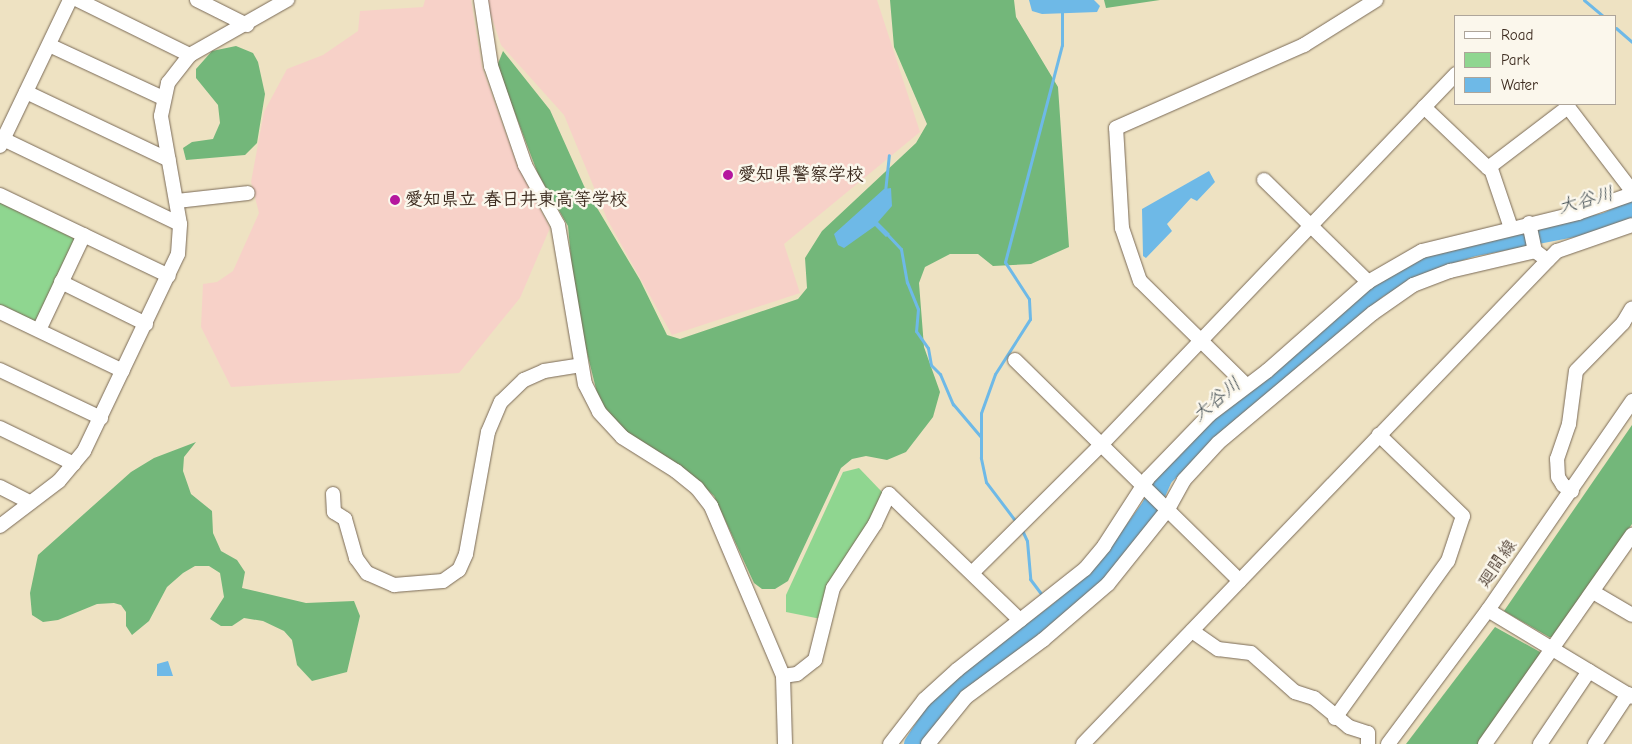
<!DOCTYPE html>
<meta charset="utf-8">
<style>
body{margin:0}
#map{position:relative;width:1632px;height:744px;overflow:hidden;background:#eee2c2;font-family:"Comic Neue","Klee One",sans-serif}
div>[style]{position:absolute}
.built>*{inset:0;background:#f7d1c8}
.green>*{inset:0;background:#8fd690}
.forest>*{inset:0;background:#73b77a}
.water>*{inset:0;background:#6eb9e7}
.stream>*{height:3px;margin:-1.5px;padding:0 1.5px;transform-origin:1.5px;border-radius:1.5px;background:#6eb9e7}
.river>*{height:18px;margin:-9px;padding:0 9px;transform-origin:9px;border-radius:9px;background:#6eb9e7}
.roads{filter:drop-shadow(0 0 1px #7a6a57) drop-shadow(0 0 1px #7a6a57)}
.minor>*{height:14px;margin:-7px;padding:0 7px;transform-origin:7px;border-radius:7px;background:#fff}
.dots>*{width:14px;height:14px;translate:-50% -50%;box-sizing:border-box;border:2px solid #fbf7ec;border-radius:50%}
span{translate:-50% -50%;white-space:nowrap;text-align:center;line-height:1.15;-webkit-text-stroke:5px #fbf7ec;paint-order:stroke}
.poi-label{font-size:18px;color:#3b2a1e;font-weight:700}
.left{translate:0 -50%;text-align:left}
.street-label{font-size:18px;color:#3b2a1e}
.water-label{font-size:19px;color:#4a555a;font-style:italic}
.legend{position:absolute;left:1454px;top:15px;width:162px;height:90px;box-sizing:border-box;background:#fbf7ec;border:1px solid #aea59a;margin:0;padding:6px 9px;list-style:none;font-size:15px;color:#3b2a1e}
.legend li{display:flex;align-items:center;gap:10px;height:25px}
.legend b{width:25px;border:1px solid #aea59a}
</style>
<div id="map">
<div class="built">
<div style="clip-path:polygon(425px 0,471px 0,482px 67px,517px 165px,550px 228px,520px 298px,459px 373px,231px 387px,201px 327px,203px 284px,217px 282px,233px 271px,259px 213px,251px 182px,264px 112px,287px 69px,323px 55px,358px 31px,360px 11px,423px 7px)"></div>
<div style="clip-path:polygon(486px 0,877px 0,920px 132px,784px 244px,800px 293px,672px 335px,607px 219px,564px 115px,501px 45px)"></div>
</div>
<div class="green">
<div style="clip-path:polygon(0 202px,75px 239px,77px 243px,34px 324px,0 307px)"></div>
<div style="clip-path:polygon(859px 468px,883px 493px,821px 619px,786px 612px,786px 595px,843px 472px)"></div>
</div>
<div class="forest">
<div style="clip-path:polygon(890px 0,1014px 0,1016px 17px,1058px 87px,1069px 247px,1031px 264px,993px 266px,978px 254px,950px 254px,925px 267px,919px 283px,924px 347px,940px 392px,933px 417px,906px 452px,887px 460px,866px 456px,852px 459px,841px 468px,788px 581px,775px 589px,762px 589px,754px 583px,714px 496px,694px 477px,628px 434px,599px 401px,575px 304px,568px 226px,538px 174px,497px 66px,503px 51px,550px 110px,584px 186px,640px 280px,667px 335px,680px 339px,798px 299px,807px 288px,805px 258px,822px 231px,916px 143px,927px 124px,894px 47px)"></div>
<div style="clip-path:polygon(1104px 0,1160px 0,1106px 8px)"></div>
<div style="clip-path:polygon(236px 46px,253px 53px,258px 62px,265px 94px,257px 143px,245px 155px,186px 160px,183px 148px,192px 142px,213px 139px,220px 123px,218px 105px,196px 78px,196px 69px,212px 51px)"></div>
<div style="clip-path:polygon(1632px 425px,1632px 524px,1553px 637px,1549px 637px,1504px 611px)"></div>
<div style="clip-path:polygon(196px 442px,184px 457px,183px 471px,191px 494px,212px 511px,213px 533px,221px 551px,237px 560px,245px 572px,242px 588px,306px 603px,354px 601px,360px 616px,347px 672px,312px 681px,297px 665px,292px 640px,284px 631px,263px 621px,244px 618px,232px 626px,221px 626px,210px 619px,224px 597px,220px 573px,209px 566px,195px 566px,183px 573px,167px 587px,149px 621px,132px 635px,126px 626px,126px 612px,121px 605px,114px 603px,97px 604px,58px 620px,43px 622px,32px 615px,30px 593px,38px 555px,131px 472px,154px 458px)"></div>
<div style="clip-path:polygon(1495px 627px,1540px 652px,1541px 657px,1478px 744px,1406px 744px)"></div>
</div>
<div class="water">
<div style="clip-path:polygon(1029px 0,1094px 0,1100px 6px,1097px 12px,1042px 14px,1032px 11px)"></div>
<div style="clip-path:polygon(1209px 171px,1215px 182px,1197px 201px,1191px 198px,1167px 224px,1172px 231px,1146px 258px,1143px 256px,1142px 209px)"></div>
<div style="clip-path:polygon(891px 188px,892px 206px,878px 222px,890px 234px,886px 237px,875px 226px,844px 248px,838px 245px,834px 234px,884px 189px)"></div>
<div style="clip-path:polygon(168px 661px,173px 676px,157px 676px,157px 664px)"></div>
</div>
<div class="stream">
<div style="left:1584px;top:0;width:25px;rotate:40deg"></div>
<div style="left:1616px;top:28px;width:21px;rotate:41deg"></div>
<div style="left:885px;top:192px;width:37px;rotate:-84deg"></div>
<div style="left:886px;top:233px;width:22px;rotate:47deg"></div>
<div style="left:901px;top:249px;width:34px;rotate:80deg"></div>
<div style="left:907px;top:282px;width:29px;rotate:68deg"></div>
<div style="left:918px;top:309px;width:22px;rotate:95deg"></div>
<div style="left:916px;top:331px;width:21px;rotate:55deg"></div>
<div style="left:928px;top:348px;width:17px;rotate:80deg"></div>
<div style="left:931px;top:365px;width:13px;rotate:45deg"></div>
<div style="left:940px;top:374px;width:33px;rotate:67deg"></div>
<div style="left:953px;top:404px;width:42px;rotate:49.8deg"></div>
<div style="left:1017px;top:523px;width:51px;rotate:-127.1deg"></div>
<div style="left:986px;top:482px;width:25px;rotate:-102deg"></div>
<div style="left:981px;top:458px;width:45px;rotate:-90deg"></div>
<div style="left:981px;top:413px;width:41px;rotate:-70.3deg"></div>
<div style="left:995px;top:374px;width:65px;rotate:-57.5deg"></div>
<div style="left:1030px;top:319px;width:20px;rotate:-93deg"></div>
<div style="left:1029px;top:299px;width:44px;rotate:-123deg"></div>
<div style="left:1005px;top:262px;width:224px;rotate:-75.3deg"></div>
<div style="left:1062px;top:45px;width:34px;rotate:-90deg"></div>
<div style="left:1021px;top:528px;width:14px;rotate:65deg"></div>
<div style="left:1027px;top:541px;width:38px;rotate:85deg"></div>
<div style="left:1030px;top:579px;width:21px;rotate:53deg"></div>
</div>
<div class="river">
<div style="left:913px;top:744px;width:55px;rotate:-56.9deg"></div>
<div style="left:943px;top:698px;width:143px;rotate:-37deg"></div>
<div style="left:1057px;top:612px;width:62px;rotate:-41.1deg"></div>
<div style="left:1104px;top:571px;width:80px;rotate:-54.1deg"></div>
<div style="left:1151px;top:506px;width:32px;rotate:-66deg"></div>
<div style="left:1164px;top:477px;width:85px;rotate:-44deg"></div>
<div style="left:1225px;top:418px;width:75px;rotate:-36.9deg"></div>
<div style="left:1285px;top:373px;width:125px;rotate:-42.1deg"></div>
<div style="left:1378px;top:289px;width:58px;rotate:-27.9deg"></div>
<div style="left:1429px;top:262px;width:44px;rotate:-18.4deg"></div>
<div style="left:1471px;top:248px;width:136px;rotate:-11deg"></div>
<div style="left:1605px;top:222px;width:30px;rotate:-24deg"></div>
</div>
<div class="roads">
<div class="minor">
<div style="left:78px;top:0;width:125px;rotate:26.2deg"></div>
<div style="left:197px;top:0;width:56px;rotate:26.6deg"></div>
<div style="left:481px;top:0;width:67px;rotate:81.4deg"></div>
<div style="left:491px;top:66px;width:105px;rotate:71deg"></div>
<div style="left:525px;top:165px;width:68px;rotate:61.2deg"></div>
<div style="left:558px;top:225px;width:161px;rotate:80.4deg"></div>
<div style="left:585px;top:384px;width:31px;rotate:63deg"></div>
<div style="left:599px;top:412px;width:34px;rotate:47deg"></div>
<div style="left:622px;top:437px;width:64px;rotate:32.2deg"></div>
<div style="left:676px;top:471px;width:27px;rotate:39deg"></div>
<div style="left:697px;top:488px;width:23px;rotate:52deg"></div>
<div style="left:711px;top:506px;width:185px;rotate:67deg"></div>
<div style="left:783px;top:676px;width:68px;rotate:88.3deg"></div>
<div style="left:49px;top:45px;width:126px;rotate:24.9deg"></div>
<div style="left:26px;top:92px;width:158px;rotate:25.4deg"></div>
<div style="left:1424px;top:107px;width:88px;rotate:43.6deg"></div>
<div style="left:1488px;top:168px;width:101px;rotate:-37.3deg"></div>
<div style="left:1568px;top:107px;width:106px;rotate:52.7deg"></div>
<div style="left:3px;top:139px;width:196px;rotate:25.7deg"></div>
<div style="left:0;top:146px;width:162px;rotate:-64.4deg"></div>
<div style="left:1490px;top:166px;width:65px;rotate:71.3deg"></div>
<div style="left:1264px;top:180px;width:146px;rotate:44.4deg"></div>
<div style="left:0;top:195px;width:187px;rotate:25.6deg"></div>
<div style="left:177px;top:201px;width:71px;rotate:-6.4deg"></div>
<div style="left:1529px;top:223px;width:29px;rotate:78deg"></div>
<div style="left:1535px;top:251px;width:9px;rotate:36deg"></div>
<div style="left:61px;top:282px;width:95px;rotate:26.3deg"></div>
<div style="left:0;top:312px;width:136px;rotate:25.6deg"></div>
<div style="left:39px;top:330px;width:105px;rotate:-64.7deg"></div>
<div style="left:1015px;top:360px;width:315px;rotate:44.5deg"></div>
<div style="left:0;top:370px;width:112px;rotate:25.4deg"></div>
<div style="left:1246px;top:385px;width:148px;rotate:-135.5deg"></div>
<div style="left:1140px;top:281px;width:56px;rotate:-108.8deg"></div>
<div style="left:1122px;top:228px;width:100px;rotate:-93.4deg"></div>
<div style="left:1116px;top:128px;width:206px;rotate:-23.8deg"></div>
<div style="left:1304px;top:45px;width:85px;rotate:-32deg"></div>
<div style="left:0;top:428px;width:82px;rotate:25.9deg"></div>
<div style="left:0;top:487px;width:34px;rotate:27deg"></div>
<div style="left:1572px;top:491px;width:11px;rotate:-146deg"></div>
<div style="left:1563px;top:485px;width:9px;rotate:-122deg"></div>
<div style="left:1558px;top:477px;width:18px;rotate:-93deg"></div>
<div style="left:1557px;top:459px;width:37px;rotate:-71deg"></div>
<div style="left:1569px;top:424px;width:53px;rotate:-82.5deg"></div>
<div style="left:1576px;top:371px;width:67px;rotate:-45.6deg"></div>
<div style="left:1623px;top:323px;width:17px;rotate:-59deg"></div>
<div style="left:333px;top:494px;width:18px;rotate:87deg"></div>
<div style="left:334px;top:512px;width:13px;rotate:32deg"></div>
<div style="left:345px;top:519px;width:41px;rotate:74.2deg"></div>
<div style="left:356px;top:558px;width:19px;rotate:54deg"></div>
<div style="left:367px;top:573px;width:30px;rotate:24deg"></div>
<div style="left:394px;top:585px;width:49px;rotate:-4.7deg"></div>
<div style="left:443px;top:581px;width:19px;rotate:-35deg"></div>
<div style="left:459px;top:570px;width:17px;rotate:-66deg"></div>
<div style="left:466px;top:554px;width:124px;rotate:-79.8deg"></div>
<div style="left:488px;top:432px;width:33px;rotate:-67deg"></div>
<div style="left:501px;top:402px;width:32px;rotate:-44deg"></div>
<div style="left:524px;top:380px;width:22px;rotate:-24deg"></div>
<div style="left:544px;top:371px;width:36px;rotate:-9deg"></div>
<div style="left:0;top:526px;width:74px;rotate:-37.3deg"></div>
<div style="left:59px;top:481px;width:39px;rotate:-50deg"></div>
<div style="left:84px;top:451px;width:218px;rotate:-64.5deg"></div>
<div style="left:178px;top:254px;width:30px;rotate:-86deg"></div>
<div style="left:180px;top:224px;width:110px;rotate:-100deg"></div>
<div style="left:161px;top:116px;width:34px;rotate:-78deg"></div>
<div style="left:168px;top:83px;width:36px;rotate:-52deg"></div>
<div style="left:190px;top:55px;width:112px;rotate:-29.6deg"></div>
<div style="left:973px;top:572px;width:182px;rotate:-44.8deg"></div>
<div style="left:1102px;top:444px;width:512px;rotate:-46.27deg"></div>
<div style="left:1593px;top:592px;width:45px;rotate:30.5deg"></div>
<div style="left:1488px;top:610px;width:168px;rotate:31.1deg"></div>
<div style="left:1192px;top:631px;width:32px;rotate:35deg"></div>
<div style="left:1218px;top:649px;width:33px;rotate:7deg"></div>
<div style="left:1251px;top:653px;width:59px;rotate:41.6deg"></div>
<div style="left:1295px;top:692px;width:20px;rotate:18deg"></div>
<div style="left:1314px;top:698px;width:45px;rotate:39.6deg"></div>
<div style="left:1349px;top:727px;width:20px;rotate:18deg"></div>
<div style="left:1368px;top:733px;width:11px;rotate:90deg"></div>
<div style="left:783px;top:676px;width:14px;rotate:-8deg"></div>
<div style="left:797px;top:674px;width:23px;rotate:-38deg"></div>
<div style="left:815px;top:660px;width:74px;rotate:-76deg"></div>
<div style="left:833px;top:588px;width:77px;rotate:-56.7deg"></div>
<div style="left:875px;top:524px;width:33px;rotate:-65deg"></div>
<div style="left:889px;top:494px;width:182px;rotate:43.9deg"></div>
<div style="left:1335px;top:718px;width:193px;rotate:-54.3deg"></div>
<div style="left:1448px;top:561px;width:47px;rotate:-71.6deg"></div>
<div style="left:1463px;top:516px;width:117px;rotate:-136deg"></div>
<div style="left:890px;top:744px;width:56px;rotate:-52.3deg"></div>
<div style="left:924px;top:700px;width:45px;rotate:-42.3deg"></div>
<div style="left:957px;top:670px;width:163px;rotate:-38.3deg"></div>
<div style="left:1085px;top:569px;width:30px;rotate:-50deg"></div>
<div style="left:1104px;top:546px;width:81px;rotate:-57.1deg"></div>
<div style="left:1148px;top:478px;width:88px;rotate:-45.9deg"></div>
<div style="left:1209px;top:415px;width:73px;rotate:-37.2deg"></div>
<div style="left:1267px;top:371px;width:135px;rotate:-41.4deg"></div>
<div style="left:1368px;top:282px;width:62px;rotate:-29.9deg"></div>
<div style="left:1422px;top:251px;width:161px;rotate:-13.7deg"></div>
<div style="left:1578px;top:213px;width:57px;rotate:-19.4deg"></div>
<div style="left:928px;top:744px;width:60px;rotate:-51deg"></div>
<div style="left:966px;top:697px;width:96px;rotate:-36.5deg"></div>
<div style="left:1043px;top:640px;width:86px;rotate:-40.7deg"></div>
<div style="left:1108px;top:584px;width:96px;rotate:-51.3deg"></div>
<div style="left:1168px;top:509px;width:33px;rotate:-61deg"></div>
<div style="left:1184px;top:480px;width:50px;rotate:-47.4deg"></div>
<div style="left:1218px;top:443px;width:202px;rotate:-40deg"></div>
<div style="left:1373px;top:313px;width:49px;rotate:-35deg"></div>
<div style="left:1413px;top:285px;width:40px;rotate:-21deg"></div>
<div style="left:1450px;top:271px;width:87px;rotate:-13.2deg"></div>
<div style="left:1083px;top:744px;width:671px;rotate:-46.15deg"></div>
<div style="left:1548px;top:260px;width:13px;rotate:-45deg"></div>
<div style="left:1557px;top:251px;width:79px;rotate:-19.1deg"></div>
<div style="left:1388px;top:744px;width:167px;rotate:-53.3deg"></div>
<div style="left:1488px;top:610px;width:254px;rotate:-55.4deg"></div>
<div style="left:1485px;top:744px;width:256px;rotate:-54.9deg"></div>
<div style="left:1540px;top:744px;width:88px;rotate:-56.1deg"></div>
<div style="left:1595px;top:744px;width:60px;rotate:-56.6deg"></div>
</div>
</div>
<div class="dots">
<div style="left:728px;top:175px;background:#b5179e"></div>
<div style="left:395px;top:200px;background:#b5179e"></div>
</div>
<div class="poi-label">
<span class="left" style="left:738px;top:175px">愛知県警察学校</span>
<span class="left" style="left:405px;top:200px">愛知県立 春日井東高等学校</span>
</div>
<div class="street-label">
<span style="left:1498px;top:564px;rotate:-55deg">廻間線</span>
</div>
<div class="water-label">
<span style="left:1586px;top:201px;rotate:-15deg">大谷川</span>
<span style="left:1217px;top:400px;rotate:-40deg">大谷川</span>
</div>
<ul class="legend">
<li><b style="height:6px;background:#fff"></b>Road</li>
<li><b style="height:14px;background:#8fd690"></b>Park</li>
<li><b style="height:14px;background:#6eb9e7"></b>Water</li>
</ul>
</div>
